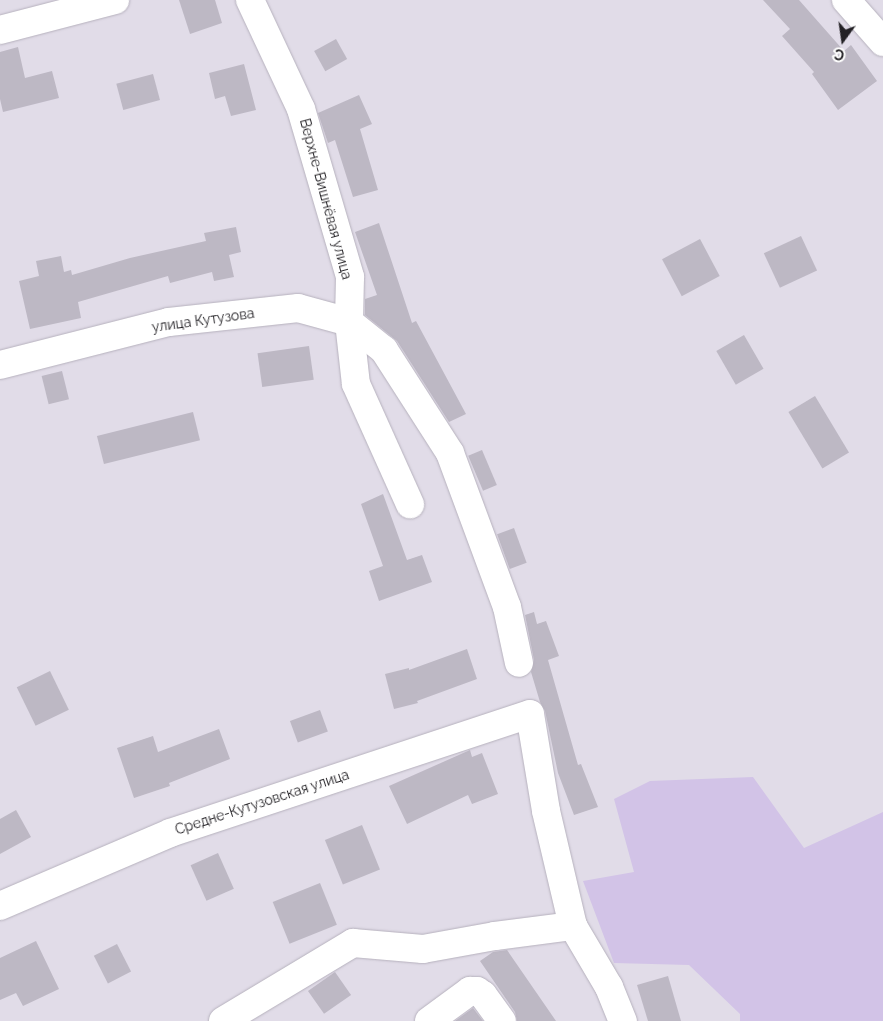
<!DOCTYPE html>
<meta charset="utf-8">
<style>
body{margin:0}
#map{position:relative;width:883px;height:1021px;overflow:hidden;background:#e1dce8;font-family:Raleway,sans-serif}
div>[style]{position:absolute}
.green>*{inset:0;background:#d2c3e7}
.building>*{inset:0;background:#bdb8c4;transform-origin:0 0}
.roads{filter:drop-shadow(0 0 1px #b6b1bd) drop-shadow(0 0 1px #b6b1bd)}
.minor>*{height:28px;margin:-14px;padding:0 14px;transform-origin:14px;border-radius:14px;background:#fff}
span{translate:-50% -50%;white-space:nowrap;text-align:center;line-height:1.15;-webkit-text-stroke:4.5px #fff;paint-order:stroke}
.street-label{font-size:14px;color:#232125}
.north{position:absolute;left:818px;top:15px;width:50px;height:50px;-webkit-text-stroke:4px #fff;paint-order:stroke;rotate:194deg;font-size:14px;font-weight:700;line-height:20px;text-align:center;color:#232125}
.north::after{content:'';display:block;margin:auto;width:18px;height:22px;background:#232125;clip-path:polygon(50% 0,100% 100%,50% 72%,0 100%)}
</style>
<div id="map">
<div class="green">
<div style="clip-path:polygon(753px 777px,804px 848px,883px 812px,883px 1021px,740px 1021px,740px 1014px,689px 965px,614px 963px,583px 881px,634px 872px,614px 799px,650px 781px)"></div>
</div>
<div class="building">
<div style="clip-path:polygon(179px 0,215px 0,222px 23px,190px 34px)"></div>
<div style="clip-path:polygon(763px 0,799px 0,844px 51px,851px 45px,877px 81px,838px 110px,812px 74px,814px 72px,782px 36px,790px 29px)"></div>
<div style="left:336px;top:39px;width:23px;height:25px;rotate:61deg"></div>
<div style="clip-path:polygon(18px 47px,25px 78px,52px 71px,59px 98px,3px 112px,0 99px,0 52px)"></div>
<div style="clip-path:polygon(244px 64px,256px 110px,231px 116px,225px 96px,215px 99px,209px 73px)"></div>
<div style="left:153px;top:74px;width:27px;height:38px;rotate:75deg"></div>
<div style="clip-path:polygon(359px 95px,372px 124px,360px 129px,378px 190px,353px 197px,335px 140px,328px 143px,318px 113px)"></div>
<div style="clip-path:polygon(379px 223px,412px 323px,416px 321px,466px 414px,449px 422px,397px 341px,365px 315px,365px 299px,377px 295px,355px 232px)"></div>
<div style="clip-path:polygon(236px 227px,241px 252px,229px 255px,234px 277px,214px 281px,212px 272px,170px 283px,168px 276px,78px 302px,81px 318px,30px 329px,19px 281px,39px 276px,36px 261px,61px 256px,64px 272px,71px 270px,72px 275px,130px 258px,206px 241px,204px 233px)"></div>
<div style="left:801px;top:236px;width:38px;height:41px;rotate:65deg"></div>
<div style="left:700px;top:239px;width:42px;height:43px;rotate:62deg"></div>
<div style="left:744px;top:335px;width:39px;height:32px;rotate:60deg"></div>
<div style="left:309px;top:346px;width:34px;height:52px;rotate:82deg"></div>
<div style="left:62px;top:371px;width:29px;height:21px;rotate:76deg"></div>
<div style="left:815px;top:396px;width:66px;height:31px;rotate:59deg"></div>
<div style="left:193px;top:412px;width:29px;height:99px;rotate:76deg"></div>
<div style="left:482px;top:450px;width:38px;height:15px;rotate:67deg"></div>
<div style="clip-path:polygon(383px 494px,407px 560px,422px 555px,432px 582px,379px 601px,369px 571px,383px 566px,361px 504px)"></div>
<div style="left:514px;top:528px;width:37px;height:18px;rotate:70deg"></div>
<div style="clip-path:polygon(534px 612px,537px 624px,546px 621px,559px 656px,548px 660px,578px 765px,581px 764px,598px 807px,574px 815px,558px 773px,545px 711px,540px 702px,531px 672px,534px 660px,525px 615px)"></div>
<div style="clip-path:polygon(467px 649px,477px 679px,417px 701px,418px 703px,394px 709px,385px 674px,409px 668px,409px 670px)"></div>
<div style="left:50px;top:671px;width:43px;height:37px;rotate:64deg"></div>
<div style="left:320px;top:710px;width:23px;height:32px;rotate:70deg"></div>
<div style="clip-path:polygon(219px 729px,230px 759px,169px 783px,170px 786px,134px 798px,117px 748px,153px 736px,158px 752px)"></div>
<div style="clip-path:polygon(470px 750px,472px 757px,482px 753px,498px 794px,472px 804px,468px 795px,407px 824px,389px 786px)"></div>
<div style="clip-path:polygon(16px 810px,31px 837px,0 854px,0 819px)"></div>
<div style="left:362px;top:825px;width:48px;height:40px;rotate:68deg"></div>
<div style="left:218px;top:853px;width:39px;height:30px;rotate:66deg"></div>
<div style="left:320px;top:883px;width:45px;height:51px;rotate:68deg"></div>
<div style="clip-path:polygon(36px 941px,59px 989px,23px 1006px,16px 993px,0 1000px,0 958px)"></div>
<div style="left:117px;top:944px;width:31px;height:26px;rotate:63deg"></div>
<div style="clip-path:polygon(507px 950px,556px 1021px,517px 1021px,515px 1012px,480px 961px,493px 952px)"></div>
<div style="left:335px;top:972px;width:28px;height:33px;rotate:55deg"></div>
<div style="clip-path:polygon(668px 976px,681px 1021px,648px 1021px,637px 985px)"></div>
<div style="clip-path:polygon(473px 1008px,483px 1021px,455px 1021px)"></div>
</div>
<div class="roads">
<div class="minor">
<div style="left:250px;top:0;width:120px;rotate:64.9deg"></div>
<div style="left:301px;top:109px;width:175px;rotate:73.7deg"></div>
<div style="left:350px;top:277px;width:45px;rotate:91.3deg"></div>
<div style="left:349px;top:322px;width:62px;rotate:83.6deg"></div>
<div style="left:356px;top:384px;width:132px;rotate:65.8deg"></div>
<div style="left:846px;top:0;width:56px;rotate:48.6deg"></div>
<div style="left:0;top:30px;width:119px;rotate:-14.6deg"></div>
<div style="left:0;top:365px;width:174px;rotate:-14.3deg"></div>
<div style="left:169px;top:322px;width:130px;rotate:-6.2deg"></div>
<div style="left:298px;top:308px;width:53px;rotate:15.4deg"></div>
<div style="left:349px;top:322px;width:45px;rotate:38.7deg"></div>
<div style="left:384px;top:350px;width:122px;rotate:57.3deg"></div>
<div style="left:450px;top:453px;width:164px;rotate:69.7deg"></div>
<div style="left:507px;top:607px;width:57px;rotate:77.9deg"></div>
<div style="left:0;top:906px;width:185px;rotate:-23.2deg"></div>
<div style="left:170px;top:833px;width:379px;rotate:-18.3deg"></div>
<div style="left:530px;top:714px;width:98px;rotate:80.6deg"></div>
<div style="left:546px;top:811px;width:118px;rotate:76.8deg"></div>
<div style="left:573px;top:926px;width:71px;rotate:59.5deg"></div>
<div style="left:609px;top:987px;width:37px;rotate:68deg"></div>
<div style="left:223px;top:1021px;width:152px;rotate:-31deg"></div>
<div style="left:353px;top:943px;width:70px;rotate:4.9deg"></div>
<div style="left:423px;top:949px;width:73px;rotate:-10.2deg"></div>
<div style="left:495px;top:936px;width:79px;rotate:-7.3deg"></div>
<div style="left:429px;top:1021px;width:51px;rotate:-36.2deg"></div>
<div style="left:470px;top:991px;width:7px"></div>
<div style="left:477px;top:991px;width:7px;rotate:34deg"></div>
<div style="left:483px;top:995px;width:32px;rotate:54deg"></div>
</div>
</div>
<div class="street-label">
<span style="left:326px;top:199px;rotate:75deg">Верхне-Вишнёвая улица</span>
<span style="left:203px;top:320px;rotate:-8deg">улица Кутузова</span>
<span style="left:262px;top:802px;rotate:-18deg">Средне-Кутузовская улица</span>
</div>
<div class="north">С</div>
</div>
